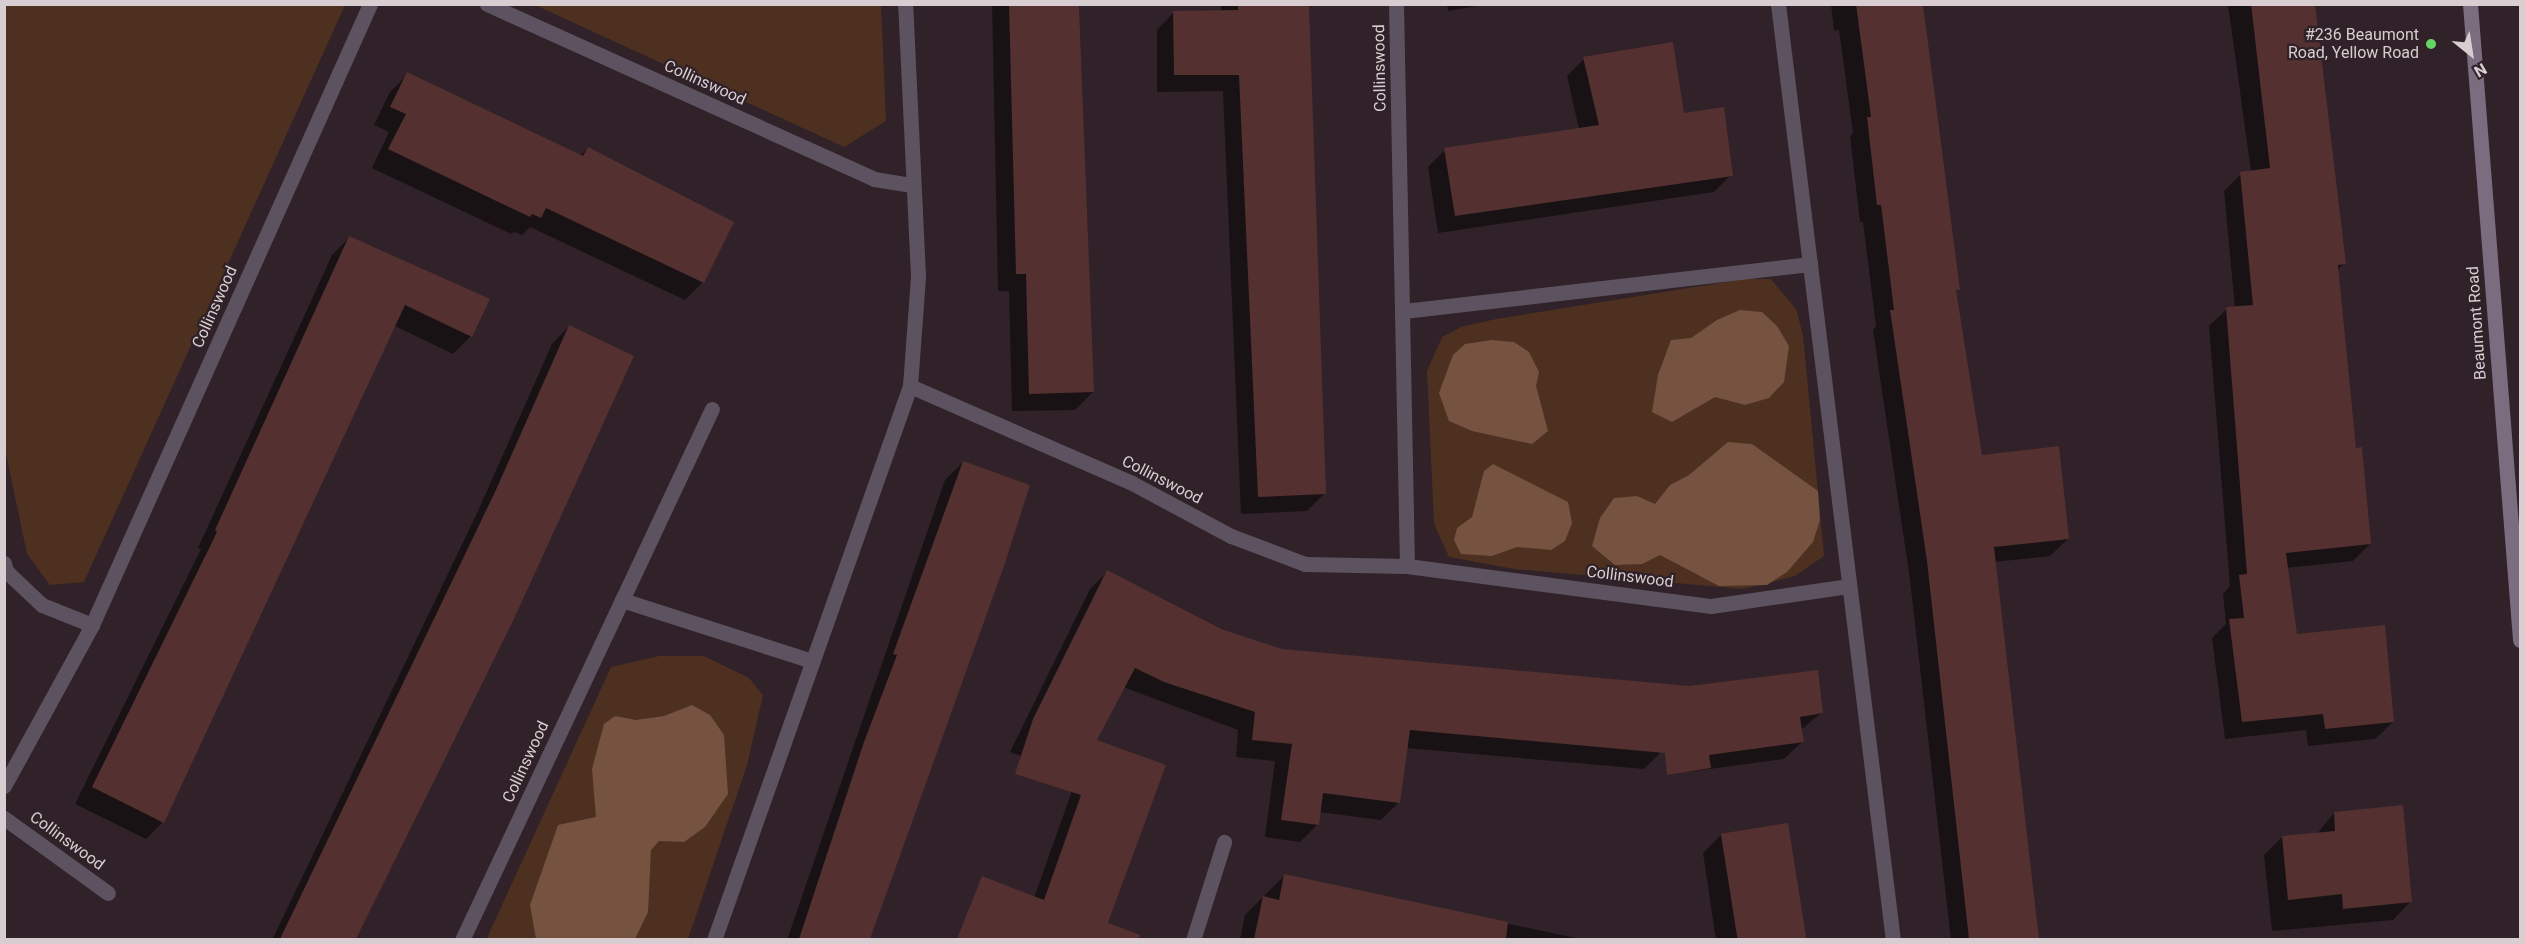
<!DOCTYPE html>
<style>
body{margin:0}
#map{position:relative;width:2525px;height:944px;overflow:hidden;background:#302228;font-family:Roboto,sans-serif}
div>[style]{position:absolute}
.green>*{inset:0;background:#4d301f}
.forest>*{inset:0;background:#755340}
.shadow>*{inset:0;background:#0007}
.building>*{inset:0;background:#543030;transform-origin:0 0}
.street>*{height:15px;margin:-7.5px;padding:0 7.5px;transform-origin:7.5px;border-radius:7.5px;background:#5d5360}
.secondary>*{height:15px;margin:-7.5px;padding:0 7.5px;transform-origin:7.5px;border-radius:7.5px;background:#7b6c80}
.dots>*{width:16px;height:16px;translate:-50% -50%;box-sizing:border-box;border:3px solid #302228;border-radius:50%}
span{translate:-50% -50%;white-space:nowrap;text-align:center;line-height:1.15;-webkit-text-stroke:4.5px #302228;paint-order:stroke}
.poi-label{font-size:16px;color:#d8ced2}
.right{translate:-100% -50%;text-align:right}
.street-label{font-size:16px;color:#d8ced2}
.frame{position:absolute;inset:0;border:6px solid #d8ced2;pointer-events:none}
.north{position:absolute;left:2441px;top:24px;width:60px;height:60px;-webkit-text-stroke:4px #302228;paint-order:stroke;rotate:150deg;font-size:16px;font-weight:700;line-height:24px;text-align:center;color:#d8ced2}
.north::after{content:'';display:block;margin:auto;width:21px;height:27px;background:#d8ced2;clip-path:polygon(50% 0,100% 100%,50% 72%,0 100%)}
</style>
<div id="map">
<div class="green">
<div style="clip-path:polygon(4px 5px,345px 5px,84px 582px,50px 585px,27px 554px,5px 449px)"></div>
<div style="clip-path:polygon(535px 5px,881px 5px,886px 121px,844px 147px)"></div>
<div style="clip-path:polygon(1745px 279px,1771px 279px,1796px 309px,1803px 335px,1824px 556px,1795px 576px,1743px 589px,1514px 569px,1449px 557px,1434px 524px,1427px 371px,1442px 337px,1461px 327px,1496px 319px)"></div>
<div style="clip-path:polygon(659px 656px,704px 656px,749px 678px,763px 695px,747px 765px,688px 939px,486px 940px,611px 667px)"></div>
</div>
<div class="forest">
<div style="clip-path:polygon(1740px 310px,1762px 312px,1777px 326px,1789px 346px,1784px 382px,1769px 398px,1745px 405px,1715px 397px,1672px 422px,1652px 412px,1658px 375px,1671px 340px,1691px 338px,1717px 320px)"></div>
<div style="clip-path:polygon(1492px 340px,1514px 342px,1529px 352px,1539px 372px,1536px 386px,1548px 431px,1532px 444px,1472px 431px,1449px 421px,1439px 393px,1453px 355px,1465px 344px)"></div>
<div style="clip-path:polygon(1728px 442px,1752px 444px,1818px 491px,1820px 520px,1813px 542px,1787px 572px,1767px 585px,1719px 586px,1660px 555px,1642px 564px,1615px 565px,1592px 546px,1600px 518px,1614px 498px,1637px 496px,1655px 504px,1670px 485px,1689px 475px)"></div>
<div style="clip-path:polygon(1493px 464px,1568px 502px,1572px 523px,1565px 541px,1551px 550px,1517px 547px,1492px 556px,1461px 554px,1454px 540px,1457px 528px,1472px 517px,1484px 471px)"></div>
<div style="clip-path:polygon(692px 705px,710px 715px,724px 735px,728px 794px,705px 827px,684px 842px,659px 841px,651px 850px,648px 912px,635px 939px,536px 939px,530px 905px,558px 825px,596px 817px,592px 769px,604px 724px,615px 716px,636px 720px,664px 716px)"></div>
</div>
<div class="shadow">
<div style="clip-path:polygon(992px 4px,1079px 4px,1093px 392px,1075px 410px,1012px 411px,1009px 291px,998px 291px)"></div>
<div style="clip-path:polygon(1221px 4px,1309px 4px,1324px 494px,1307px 511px,1241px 514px,1223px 91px,1157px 92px,1157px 30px,1174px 12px,1221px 11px)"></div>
<div style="clip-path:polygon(1447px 4px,1489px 4px,1448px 11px)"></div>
<div style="clip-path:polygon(1831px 4px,1923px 4px,1958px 289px,1954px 293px,1981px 456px,2068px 539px,2050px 556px,1994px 562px,2037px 940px,1951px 940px,1910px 580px,1873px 330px,1876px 326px,1863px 222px,1860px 222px,1850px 136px,1853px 133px,1839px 30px,1834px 31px)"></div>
<div style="clip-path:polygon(2228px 4px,2314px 4px,2344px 263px,2337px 271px,2354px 449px,2370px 544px,2353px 561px,2286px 568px,2295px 635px,2393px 722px,2375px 739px,2308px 746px,2306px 730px,2225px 739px,2212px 638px,2226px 624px,2223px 594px,2230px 586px,2209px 326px,2227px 309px,2235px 308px,2224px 191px,2241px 174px,2251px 172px)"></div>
<div style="clip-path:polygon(1584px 59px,1683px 114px,1731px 175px,1714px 192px,1438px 233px,1428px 167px,1445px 150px,1579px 129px,1567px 76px)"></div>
<div style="clip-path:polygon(408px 74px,580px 156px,588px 148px,703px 282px,685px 300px,530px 227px,522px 235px,514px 232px,511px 234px,372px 168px,389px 132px,374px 125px,390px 92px)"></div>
<div style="clip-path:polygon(349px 238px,471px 336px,453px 354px,393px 325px,163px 822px,146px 839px,75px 804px,201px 549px,198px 548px,332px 255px)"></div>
<div style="clip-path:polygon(569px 326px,511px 621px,354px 940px,272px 940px,478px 511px,552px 344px)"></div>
<div style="clip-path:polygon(963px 462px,1028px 486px,869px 940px,787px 940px,945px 480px)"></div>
<div style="clip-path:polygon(1107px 572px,1221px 630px,1282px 651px,1661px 752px,1644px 769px,1406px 748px,1398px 803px,1381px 820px,1319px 812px,1317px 825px,1300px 842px,1265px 837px,1275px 761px,1236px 757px,1238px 730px,1123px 687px,1088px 756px,1164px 766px,1102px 940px,1019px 940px,1083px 760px,1069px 774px,1010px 752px,1090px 589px)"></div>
<div style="clip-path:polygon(1676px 705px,1822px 712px,1800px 731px,1802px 742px,1784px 759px,1687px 772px)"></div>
<div style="clip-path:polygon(2334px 813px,2410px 902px,2393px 920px,2272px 931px,2264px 855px,2282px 837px,2317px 834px)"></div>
<div style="clip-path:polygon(1787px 825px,1804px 940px,1716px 940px,1703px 853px,1721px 835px)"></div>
<div style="clip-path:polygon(1284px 876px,1576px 938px,1599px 940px,1240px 940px,1245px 915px)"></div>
</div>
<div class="building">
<div style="clip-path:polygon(1009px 4px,1079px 4px,1094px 392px,1029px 394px,1026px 274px,1016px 274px)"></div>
<div style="clip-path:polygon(1238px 4px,1309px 4px,1326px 494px,1258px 497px,1239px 75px,1174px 75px,1173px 11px,1238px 10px)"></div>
<div style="clip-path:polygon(1856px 4px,1923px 4px,1960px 290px,1956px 290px,1982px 455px,2059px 446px,2069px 539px,1994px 547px,2039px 939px,1969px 939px,1927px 561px,1890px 310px,1894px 310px,1881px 205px,1877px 205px,1867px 117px,1871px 117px)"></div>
<div style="clip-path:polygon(2251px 4px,2315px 4px,2346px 264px,2338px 265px,2356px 448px,2362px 447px,2371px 544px,2286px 553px,2297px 634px,2385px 625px,2394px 722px,2325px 729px,2323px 714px,2242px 722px,2229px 619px,2244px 618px,2239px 575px,2247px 574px,2226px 307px,2253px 305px,2240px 172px,2270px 168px)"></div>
<div style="clip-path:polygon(1673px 42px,1684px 113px,1724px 107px,1733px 176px,1455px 216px,1444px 148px,1599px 125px,1583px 57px)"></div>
<div style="clip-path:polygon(407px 72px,583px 156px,588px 147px,734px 222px,704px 283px,546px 208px,541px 218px,532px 214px,530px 217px,388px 149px,406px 114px,390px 107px)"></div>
<div style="clip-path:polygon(349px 236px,490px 299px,472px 337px,405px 305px,164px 823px,92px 787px,217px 532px,215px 530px)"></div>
<div style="clip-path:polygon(569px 325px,634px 356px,513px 621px,356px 939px,280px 939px,495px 492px)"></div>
<div style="clip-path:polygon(963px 461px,1030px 485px,1004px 566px,870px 939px,799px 939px,864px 742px,897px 655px,893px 654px)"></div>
<div style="clip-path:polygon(1107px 570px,1221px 629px,1282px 649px,1689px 686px,1818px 670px,1823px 713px,1800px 717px,1804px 742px,1709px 755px,1711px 768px,1667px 775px,1665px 753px,1410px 730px,1400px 803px,1323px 793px,1319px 825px,1281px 820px,1292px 744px,1252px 740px,1255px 712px,1164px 682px,1135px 668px,1097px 740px,1166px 765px,1108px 923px,1140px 935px,1139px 939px,957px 939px,982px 876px,1044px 900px,1081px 795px,1015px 774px,1033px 719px)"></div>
<div style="clip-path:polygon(2403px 805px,2412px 902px,2343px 909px,2342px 894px,2288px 900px,2282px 836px,2335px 831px,2334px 812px)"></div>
<div style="left:1788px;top:823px;width:117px;height:68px;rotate:81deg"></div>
<div style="clip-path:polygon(1284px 874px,1508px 922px,1506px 939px,1254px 939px,1263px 896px,1279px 900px)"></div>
</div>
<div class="street">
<div style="left:487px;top:4px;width:425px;rotate:24.3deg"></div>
<div style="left:874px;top:179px;width:37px;rotate:9deg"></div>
<div style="left:1396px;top:4px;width:562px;rotate:88.88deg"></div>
<div style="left:1778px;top:4px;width:943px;rotate:83deg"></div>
<div style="left:1404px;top:311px;width:409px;rotate:-6.6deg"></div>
<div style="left:910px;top:386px;width:242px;rotate:23.6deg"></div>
<div style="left:1132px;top:483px;width:112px;rotate:28.2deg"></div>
<div style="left:1231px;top:536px;width:79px;rotate:20.7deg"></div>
<div style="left:1305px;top:564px;width:102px;rotate:1.1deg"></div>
<div style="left:1407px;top:566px;width:307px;rotate:7.5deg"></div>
<div style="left:1711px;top:606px;width:138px;rotate:-8.3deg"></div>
<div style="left:4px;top:563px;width:8px;rotate:76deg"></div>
<div style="left:6px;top:571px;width:50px;rotate:43.4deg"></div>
<div style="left:42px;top:605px;width:54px;rotate:21.8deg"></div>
<div style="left:622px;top:600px;width:211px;rotate:-64.8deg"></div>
<div style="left:4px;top:786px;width:183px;rotate:-61.3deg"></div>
<div style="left:92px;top:625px;width:680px;rotate:-65.88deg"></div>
<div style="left:4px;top:818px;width:128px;rotate:35.8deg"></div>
<div style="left:462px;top:940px;width:376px;rotate:-64.8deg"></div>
<div style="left:622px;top:600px;width:200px;rotate:17.8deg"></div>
<div style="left:714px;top:940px;width:588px;rotate:-70.52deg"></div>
<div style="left:910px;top:386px;width:110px;rotate:-85.8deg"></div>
<div style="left:918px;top:276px;width:272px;rotate:-92.7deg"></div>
<div style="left:1193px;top:940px;width:103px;rotate:-72.4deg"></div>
</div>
<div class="secondary">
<div style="left:2470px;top:4px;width:638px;rotate:85.5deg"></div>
</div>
<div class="dots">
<div style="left:2431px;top:44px;background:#67d466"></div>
</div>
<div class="poi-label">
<span class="right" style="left:2419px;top:44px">#236 Beaumont<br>Road, Yellow Road</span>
</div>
<div class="street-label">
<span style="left:1380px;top:68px;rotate:-91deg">Collinswood</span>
<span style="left:705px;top:83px;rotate:24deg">Collinswood</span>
<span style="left:215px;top:307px;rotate:-66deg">Collinswood</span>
<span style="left:2477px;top:323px;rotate:-94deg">Beaumont Road</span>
<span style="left:1162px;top:480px;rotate:27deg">Collinswood</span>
<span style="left:1630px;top:577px;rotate:7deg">Collinswood</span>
<span style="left:526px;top:762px;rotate:-65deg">Collinswood</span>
<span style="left:67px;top:841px;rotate:36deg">Collinswood</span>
</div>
<div class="frame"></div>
<div class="north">N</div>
</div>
